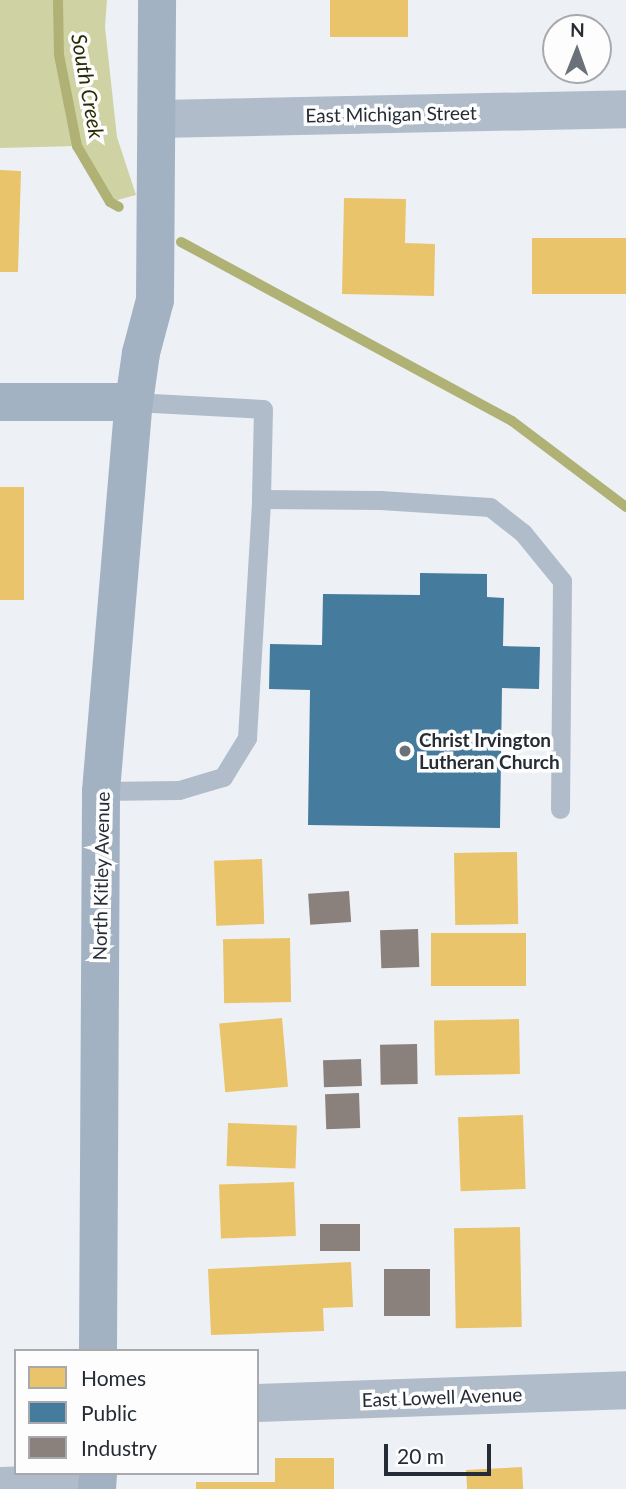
<!DOCTYPE html>
<style>
body{margin:0}
#map{position:relative;width:626px;height:1489px;overflow:hidden;background:#edf1f6;font-family:Lato,sans-serif}
div>[style]{position:absolute}
.forest>*{inset:0;background:#cfd3a4}
.homes>*{inset:0;background:#e9c46a;transform-origin:0 0}
.public>*{inset:0;background:#457b9d}
.industry>*{inset:0;background:#8a817c;transform-origin:0 0}
.stream>*{height:10px;margin:-5px;padding:0 5px;transform-origin:5px;border-radius:5px;background:#afb274}
.lane>*{height:19px;margin:-9.5px;padding:0 9.5px;transform-origin:9.5px;border-radius:9.5px;background:#b1bccb}
.street>*{height:38px;margin:-19px;padding:0 19px;transform-origin:19px;border-radius:19px;background:#b1bccb}
.secondary>*{height:38px;margin:-19px;padding:0 19px;transform-origin:19px;border-radius:19px;background:#a3b2c3}
.dots>*{width:19px;height:19px;translate:-50% -50%;box-sizing:border-box;border:4px solid #fdfdfd;border-radius:50%}
span{translate:-50% -50%;white-space:nowrap;text-align:center;line-height:1.15;-webkit-text-stroke:7px #fdfdfd;paint-order:stroke}
.street-label{font-size:19px;color:#252c35}
.poi-label{font-size:19px;color:#252c35;font-weight:700}
.left{translate:0 -50%;text-align:left}
.water-label{font-size:21px;color:#2a2b04;font-style:italic}
.legend{position:absolute;left:14px;top:1349px;width:245px;height:126px;box-sizing:border-box;background:#fdfdfd;border:2px solid #a7a9ad;margin:0;padding:9px 12px;list-style:none;font-size:21px;color:#252c35}
.legend li{display:flex;align-items:center;gap:14px;height:35px}
.legend b{width:35px;border:2px solid #a7a9ad}
.north{position:absolute;left:542px;top:14px;width:70px;height:70px;box-sizing:border-box;background:#fdfdfd;border:2px solid #a7a9ad;border-radius:50%;rotate:1deg;font-size:19px;font-weight:700;line-height:28px;text-align:center;color:#252c35}
.north::after{content:'';display:block;margin:auto;width:24px;height:32px;background:#6b7179;clip-path:polygon(50% 0,100% 100%,50% 72%,0 100%)}
.scale{position:absolute;left:384px;top:1444px;width:107px;height:32px;box-sizing:border-box;border:4px solid #252c35;border-top:0;padding-left:9px;font-size:21px;line-height:24px;white-space:nowrap;color:#252c35;-webkit-text-stroke:5px #fdfdfd;paint-order:stroke}
</style>
<div id="map">
<div class="forest">
<div style="clip-path:polygon(0 0,107px 0,105px 27px,117px 137px,136px 195px,110px 202px,77px 146px,0 148px)"></div>
</div>
<div class="homes">
<div style="left:330px;top:0;width:78px;height:37px"></div>
<div style="clip-path:polygon(0 170px,21px 171px,18px 272px,0 272px)"></div>
<div style="clip-path:polygon(344px 198px,406px 199px,405px 243px,435px 244px,434px 296px,342px 294px)"></div>
<div style="left:626px;top:238px;width:56px;height:94px;rotate:90deg"></div>
<div style="left:0;top:487px;width:24px;height:113px"></div>
<div style="left:517px;top:852px;width:72px;height:63px;rotate:89deg"></div>
<div style="left:262px;top:859px;width:65px;height:48px;rotate:88deg"></div>
<div style="left:431px;top:933px;width:95px;height:53px"></div>
<div style="left:290px;top:938px;width:64px;height:67px;rotate:89deg"></div>
<div style="left:282px;top:1018px;width:69px;height:63px;rotate:85deg"></div>
<div style="left:519px;top:1019px;width:55px;height:85px;rotate:89deg"></div>
<div style="left:523px;top:1115px;width:74px;height:65px;rotate:88deg"></div>
<div style="left:228px;top:1123px;width:69px;height:43px;rotate:2deg"></div>
<div style="left:294px;top:1182px;width:54px;height:75px;rotate:88deg"></div>
<div style="left:520px;top:1227px;width:100px;height:66px;rotate:89deg"></div>
<div style="clip-path:polygon(351px 1262px,353px 1307px,323px 1308px,324px 1331px,211px 1335px,208px 1269px)"></div>
<div style="clip-path:polygon(275px 1458px,334px 1458px,334px 1489px,196px 1489px,196px 1482px,275px 1482px)"></div>
<div style="left:522px;top:1467px;width:22px;height:56px;rotate:87deg"></div>
</div>
<div class="public">
<div style="clip-path:polygon(420px 573px,487px 574px,487px 597px,504px 598px,503px 646px,540px 647px,539px 689px,502px 688px,500px 828px,308px 825px,310px 690px,269px 689px,270px 644px,322px 645px,323px 594px,420px 595px)"></div>
</div>
<div class="industry">
<div style="left:349px;top:891px;width:31px;height:41px;rotate:86deg"></div>
<div style="left:418px;top:929px;width:38px;height:38px;rotate:88deg"></div>
<div style="left:417px;top:1044px;width:40px;height:37px;rotate:89deg"></div>
<div style="left:361px;top:1059px;width:27px;height:38px;rotate:88deg"></div>
<div style="left:359px;top:1093px;width:35px;height:34px;rotate:88deg"></div>
<div style="left:360px;top:1224px;width:27px;height:40px;rotate:90deg"></div>
<div style="left:384px;top:1269px;width:46px;height:47px"></div>
</div>
<div class="stream">
<div style="left:58px;top:0;width:55px;rotate:89deg"></div>
<div style="left:59px;top:55px;width:93px;rotate:78.8deg"></div>
<div style="left:77px;top:146px;width:65px;rotate:59.5deg"></div>
<div style="left:110px;top:202px;width:10px;rotate:29deg"></div>
<div style="left:181px;top:242px;width:376px;rotate:28.4deg"></div>
<div style="left:512px;top:421px;width:143px;rotate:37deg"></div>
</div>
<div class="lane">
<div style="left:134px;top:402px;width:129px;rotate:3.1deg"></div>
<div style="left:263px;top:409px;width:90px;rotate:91.3deg"></div>
<div style="left:261px;top:499px;width:119px;rotate:0.5deg"></div>
<div style="left:380px;top:500px;width:110px;rotate:3.6deg"></div>
<div style="left:490px;top:507px;width:42px;rotate:38.2deg"></div>
<div style="left:523px;top:533px;width:62px;rotate:50.9deg"></div>
<div style="left:562px;top:581px;width:228px;rotate:90.5deg"></div>
<div style="left:101px;top:791px;width:78px;rotate:-0.7deg"></div>
<div style="left:179px;top:790px;width:46px;rotate:-16.5deg"></div>
<div style="left:223px;top:777px;width:46px;rotate:-58.4deg"></div>
<div style="left:247px;top:738px;width:239px;rotate:-86.6deg"></div>
</div>
<div class="street">
<div style="left:157px;top:119px;width:469px;rotate:-1.2deg"></div>
<div style="left:257px;top:1403px;width:369px;rotate:-2deg"></div>
<div style="left:0;top:1486px;width:97px;rotate:-1.8deg"></div>
</div>
<div class="secondary">
<div style="left:0;top:402px;width:134px"></div>
<div style="left:98px;top:1351px;width:560px;rotate:-89.69deg"></div>
<div style="left:101px;top:791px;width:390px;rotate:-85.2deg"></div>
<div style="left:134px;top:402px;width:49px;rotate:-81.9deg"></div>
<div style="left:141px;top:353px;width:55px;rotate:-75.2deg"></div>
<div style="left:155px;top:300px;width:300px;rotate:-89.6deg"></div>
<div style="left:97px;top:1489px;width:16px;rotate:-86deg"></div>
</div>
<div class="dots">
<div style="left:405px;top:751px;background:#6b7179"></div>
</div>
<div class="street-label">
<span style="left:391px;top:114px;rotate:-1deg">East Michigan Street</span>
<span style="left:101px;top:876px;rotate:-89deg">North Kitley Avenue</span>
<span style="left:442px;top:1397px;rotate:-2deg">East Lowell Avenue</span>
</div>
<div class="poi-label">
<span class="left" style="left:419px;top:751px">Christ Irvington<br>Lutheran Church</span>
</div>
<div class="water-label">
<span style="left:88px;top:86px;rotate:80deg">South Creek</span>
</div>
<ul class="legend">
<li><b style="height:19px;background:#e9c46a"></b>Homes</li>
<li><b style="height:19px;background:#457b9d"></b>Public</li>
<li><b style="height:19px;background:#8a817c"></b>Industry</li>
</ul>
<div class="north">N</div>
<div class="scale">20 m</div>
</div>
